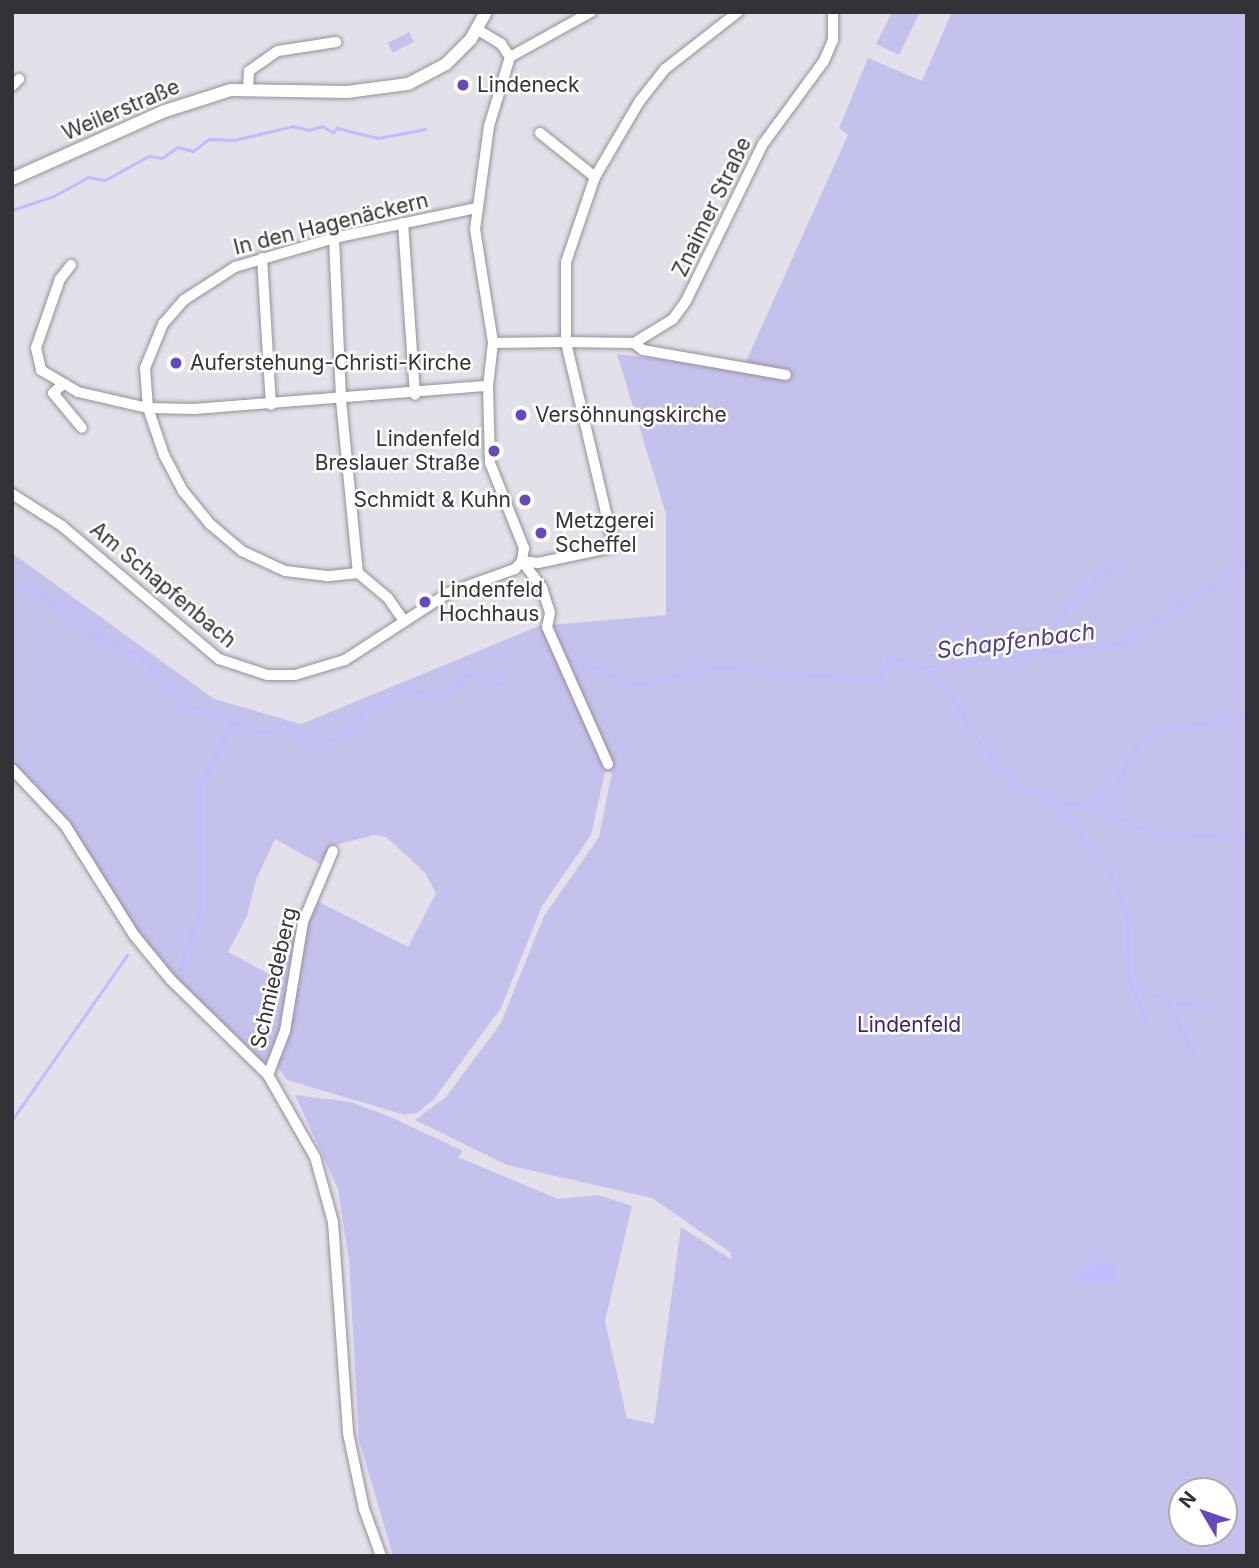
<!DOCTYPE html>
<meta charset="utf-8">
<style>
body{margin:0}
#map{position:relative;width:1259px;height:1568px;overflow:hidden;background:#e2e1ea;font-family:Inter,sans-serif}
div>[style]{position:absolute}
.green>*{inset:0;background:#c5c1ed;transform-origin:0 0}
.water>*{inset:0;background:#c2bbff}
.stream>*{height:2.5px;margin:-1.25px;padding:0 1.25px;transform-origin:1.25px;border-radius:1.25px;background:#c2bbff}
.roads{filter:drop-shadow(0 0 2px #92919a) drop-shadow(0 0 2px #92919a)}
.minor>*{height:10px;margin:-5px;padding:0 5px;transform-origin:5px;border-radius:5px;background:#fff}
.major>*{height:12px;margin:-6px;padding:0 6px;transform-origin:6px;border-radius:6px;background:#fff}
.dots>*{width:19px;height:19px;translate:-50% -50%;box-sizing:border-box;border:4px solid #fff;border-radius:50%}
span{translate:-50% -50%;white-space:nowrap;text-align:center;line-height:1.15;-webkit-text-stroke:5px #fff;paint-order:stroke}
.poi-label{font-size:21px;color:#333236}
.left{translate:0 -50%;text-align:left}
.right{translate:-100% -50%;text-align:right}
.street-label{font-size:21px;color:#333236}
.park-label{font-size:21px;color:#382672}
.water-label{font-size:23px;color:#4e3e8d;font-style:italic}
.frame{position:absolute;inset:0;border:14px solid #333236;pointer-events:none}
.north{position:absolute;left:1168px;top:1477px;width:70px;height:70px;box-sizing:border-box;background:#fff;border:2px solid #adadaf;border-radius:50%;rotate:309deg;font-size:19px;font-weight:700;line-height:28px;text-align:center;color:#333236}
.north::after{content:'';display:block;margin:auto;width:24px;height:32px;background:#6548c1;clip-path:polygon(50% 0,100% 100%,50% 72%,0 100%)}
</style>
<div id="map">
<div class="green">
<div style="clip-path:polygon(892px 12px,920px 12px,899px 55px,876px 44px)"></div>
<div style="clip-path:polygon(evenodd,952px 12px,1247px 12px,1247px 1556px,393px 1556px,359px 1440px,349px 1261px,338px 1189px,295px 1095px,351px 1102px,393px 1118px,463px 1151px,458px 1157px,558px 1199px,598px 1195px,632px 1206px,605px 1321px,627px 1418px,654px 1424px,681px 1227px,732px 1260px,730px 1252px,652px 1198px,507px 1165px,415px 1120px,446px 1097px,501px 1023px,544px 916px,599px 837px,612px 772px,605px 772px,591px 835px,542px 906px,501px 1008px,434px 1099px,417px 1113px,405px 1115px,287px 1080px,272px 1059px,263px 1062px,173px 975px,135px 928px,70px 825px,12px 763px,12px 553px,214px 699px,301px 724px,539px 626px,666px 615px,666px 514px,617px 354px,742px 370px,848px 135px,839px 128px,868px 58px,922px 81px,952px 12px,374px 835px,386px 837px,409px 858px,425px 873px,436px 893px,408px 947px,309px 897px,269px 974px,228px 952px,247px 916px,256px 880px,275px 839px,320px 864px,332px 846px,374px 835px,952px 12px,1182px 1491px,1224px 1491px,1224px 1533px,1182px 1533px,1182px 1491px)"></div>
<div style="left:409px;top:32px;width:11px;height:24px;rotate:63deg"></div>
</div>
<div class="water">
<div style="clip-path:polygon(1097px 1261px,1110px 1262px,1121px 1284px,1068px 1280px)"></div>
</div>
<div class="stream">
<div style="left:12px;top:210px;width:44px;rotate:-18.4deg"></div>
<div style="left:54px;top:196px;width:39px;rotate:-29deg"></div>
<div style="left:88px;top:177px;width:17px;rotate:10deg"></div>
<div style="left:105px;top:180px;width:50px;rotate:-28.6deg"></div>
<div style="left:149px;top:156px;width:13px;rotate:9deg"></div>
<div style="left:162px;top:158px;width:19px;rotate:-35deg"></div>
<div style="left:178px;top:147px;width:16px;rotate:15deg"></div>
<div style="left:193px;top:151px;width:20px;rotate:-37deg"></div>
<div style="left:209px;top:139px;width:25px;rotate:2deg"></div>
<div style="left:234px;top:140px;width:61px;rotate:-13.3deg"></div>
<div style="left:293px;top:126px;width:16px;rotate:14deg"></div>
<div style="left:309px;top:130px;width:14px;rotate:-17deg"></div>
<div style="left:322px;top:126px;width:13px;rotate:29deg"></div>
<div style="left:333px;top:132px;width:6px;rotate:-45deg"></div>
<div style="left:337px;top:128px;width:42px;rotate:13.7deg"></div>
<div style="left:378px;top:138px;width:48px;rotate:-10.8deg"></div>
<div style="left:12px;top:583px;width:40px;rotate:23.4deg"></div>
<div style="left:49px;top:599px;width:49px;rotate:40.9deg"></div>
<div style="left:86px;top:631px;width:57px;rotate:24.8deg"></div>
<div style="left:138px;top:655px;width:66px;rotate:46.2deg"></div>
<div style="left:184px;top:703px;width:85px;rotate:20.6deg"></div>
<div style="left:264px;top:733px;width:23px;rotate:-29deg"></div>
<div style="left:284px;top:722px;width:40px;rotate:39deg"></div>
<div style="left:315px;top:747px;width:35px;rotate:-24deg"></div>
<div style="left:347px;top:733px;width:36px;rotate:-51deg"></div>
<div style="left:370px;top:705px;width:22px;rotate:-13deg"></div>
<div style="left:391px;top:700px;width:20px;rotate:-37deg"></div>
<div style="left:407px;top:688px;width:31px;rotate:17deg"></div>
<div style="left:437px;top:697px;width:37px;rotate:-35deg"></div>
<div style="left:467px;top:676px;width:16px"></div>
<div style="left:483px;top:676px;width:23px;rotate:23deg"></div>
<div style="left:1025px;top:657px;width:106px;rotate:-48.5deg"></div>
<div style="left:1095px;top:578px;width:34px;rotate:-34deg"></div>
<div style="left:580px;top:662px;width:61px;rotate:22deg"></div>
<div style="left:637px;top:685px;width:81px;rotate:-12.8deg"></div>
<div style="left:716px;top:667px;width:164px;rotate:4.9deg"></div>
<div style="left:879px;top:681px;width:27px;rotate:-68deg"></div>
<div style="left:889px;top:656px;width:39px;rotate:17deg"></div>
<div style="left:926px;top:667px;width:195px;rotate:-6.8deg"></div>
<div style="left:1120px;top:644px;width:151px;rotate:-32.5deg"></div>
<div style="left:927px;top:669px;width:36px;rotate:46deg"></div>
<div style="left:952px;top:695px;width:41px;rotate:62.2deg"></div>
<div style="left:971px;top:731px;width:44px;rotate:52.4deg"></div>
<div style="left:998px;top:766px;width:36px;rotate:42deg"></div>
<div style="left:1025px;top:790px;width:28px;rotate:19deg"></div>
<div style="left:1051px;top:799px;width:94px;rotate:50.2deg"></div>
<div style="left:1111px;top:871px;width:48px;rotate:70.4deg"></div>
<div style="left:1127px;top:916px;width:65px;rotate:87.4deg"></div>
<div style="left:1130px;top:981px;width:46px;rotate:68.4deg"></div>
<div style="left:1052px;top:800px;width:40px;rotate:10deg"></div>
<div style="left:1091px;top:807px;width:64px;rotate:22.1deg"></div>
<div style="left:1150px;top:831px;width:95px;rotate:4.8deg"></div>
<div style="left:1245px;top:839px;width:4px;rotate:63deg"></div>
<div style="left:1093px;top:805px;width:32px;rotate:-44deg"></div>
<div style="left:1116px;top:783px;width:48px;rotate:-61.3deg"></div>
<div style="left:1139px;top:741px;width:27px;rotate:-27deg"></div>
<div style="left:1163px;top:729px;width:85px;rotate:-8.8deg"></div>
<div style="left:179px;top:970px;width:67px;rotate:-70.8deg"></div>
<div style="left:201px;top:907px;width:121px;rotate:-90.5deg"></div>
<div style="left:200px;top:786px;width:71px;rotate:-63.1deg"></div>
<div style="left:1131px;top:982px;width:42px;rotate:28.4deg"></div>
<div style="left:1168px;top:1002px;width:59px;rotate:63deg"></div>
<div style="left:1168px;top:1002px;width:51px;rotate:6.7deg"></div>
<div style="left:12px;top:1120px;width:201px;rotate:-55.1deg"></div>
</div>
<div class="roads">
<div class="minor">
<div style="left:478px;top:30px;width:27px;rotate:31deg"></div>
<div style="left:501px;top:44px;width:16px;rotate:55deg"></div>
<div style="left:510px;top:57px;width:72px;rotate:106.9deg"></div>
<div style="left:489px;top:126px;width:104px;rotate:97.7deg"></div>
<div style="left:475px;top:229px;width:115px;rotate:81deg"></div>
<div style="left:493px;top:343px;width:43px;rotate:96.6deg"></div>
<div style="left:488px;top:386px;width:77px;rotate:88.5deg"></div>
<div style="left:490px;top:463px;width:92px;rotate:68.2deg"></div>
<div style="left:524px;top:548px;width:13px;rotate:99deg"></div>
<div style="left:510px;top:57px;width:93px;rotate:-29.1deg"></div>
<div style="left:12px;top:86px;width:10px;rotate:-45deg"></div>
<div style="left:248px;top:90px;width:19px;rotate:-87deg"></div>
<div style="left:249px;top:71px;width:35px;rotate:-35deg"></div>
<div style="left:278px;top:51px;width:59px;rotate:-8.8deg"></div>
<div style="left:540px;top:133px;width:70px;rotate:38.7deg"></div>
<div style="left:403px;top:223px;width:172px;rotate:86deg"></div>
<div style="left:334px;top:238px;width:162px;rotate:87.5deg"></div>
<div style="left:341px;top:400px;width:174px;rotate:84.4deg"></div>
<div style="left:262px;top:258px;width:147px;rotate:86.5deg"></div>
<div style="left:71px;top:265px;width:18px;rotate:128deg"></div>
<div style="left:60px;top:279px;width:73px;rotate:109.2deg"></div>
<div style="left:36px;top:348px;width:23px;rotate:77deg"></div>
<div style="left:41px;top:370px;width:43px;rotate:30.7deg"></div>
<div style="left:78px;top:392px;width:72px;rotate:12.9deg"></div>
<div style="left:148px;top:408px;width:46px;rotate:1.2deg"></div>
<div style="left:194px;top:409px;width:295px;rotate:-4.5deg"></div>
<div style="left:493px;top:343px;width:73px;rotate:-0.8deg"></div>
<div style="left:566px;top:342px;width:80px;rotate:-90deg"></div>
<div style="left:566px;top:262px;width:90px;rotate:-71.2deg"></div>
<div style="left:595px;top:177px;width:87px;rotate:-59.6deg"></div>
<div style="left:639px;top:102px;width:42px;rotate:-51.8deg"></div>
<div style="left:665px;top:69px;width:93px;rotate:-38deg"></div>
<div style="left:634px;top:343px;width:11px;rotate:38deg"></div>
<div style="left:643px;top:350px;width:145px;rotate:9.9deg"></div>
<div style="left:62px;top:385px;width:12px;rotate:138deg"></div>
<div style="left:53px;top:393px;width:45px;rotate:50.4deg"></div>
<div style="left:12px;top:494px;width:59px;rotate:32.6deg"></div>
<div style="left:62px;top:526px;width:206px;rotate:40.3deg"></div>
<div style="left:219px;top:659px;width:51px;rotate:18.4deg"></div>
<div style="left:267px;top:675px;width:28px"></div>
<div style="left:295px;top:675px;width:52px;rotate:-16.7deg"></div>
<div style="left:345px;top:660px;width:123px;rotate:-33deg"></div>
<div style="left:448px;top:593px;width:71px;rotate:-19.7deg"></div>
<div style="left:515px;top:569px;width:11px;rotate:-49deg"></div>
<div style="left:522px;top:561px;width:16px;rotate:7deg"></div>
<div style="left:538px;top:563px;width:78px;rotate:-11.9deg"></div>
<div style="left:614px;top:547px;width:211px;rotate:-103.2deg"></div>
<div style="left:566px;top:342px;width:68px;rotate:0.8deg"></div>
<div style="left:634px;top:343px;width:46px;rotate:-31.6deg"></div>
<div style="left:673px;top:319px;width:22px;rotate:-54deg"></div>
<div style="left:686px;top:301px;width:175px;rotate:-63.9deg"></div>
<div style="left:763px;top:144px;width:103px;rotate:-53.7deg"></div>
<div style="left:824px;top:61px;width:23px;rotate:-67deg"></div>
<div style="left:833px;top:40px;width:28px;rotate:-90deg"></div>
<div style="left:522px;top:561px;width:34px;rotate:53deg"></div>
<div style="left:542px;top:588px;width:26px;rotate:72deg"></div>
<div style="left:550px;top:613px;width:14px;rotate:102deg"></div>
<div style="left:547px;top:627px;width:150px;rotate:66deg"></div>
<div style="left:404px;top:621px;width:28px;rotate:-125deg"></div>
<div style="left:388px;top:598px;width:39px;rotate:-140deg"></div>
<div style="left:358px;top:573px;width:31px;rotate:174deg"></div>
<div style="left:327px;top:576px;width:42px;rotate:-173.2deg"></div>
<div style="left:285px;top:571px;width:47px;rotate:-155.1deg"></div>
<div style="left:242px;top:551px;width:42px;rotate:-139.8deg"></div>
<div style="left:210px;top:524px;width:43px;rotate:-129.3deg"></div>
<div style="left:183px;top:491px;width:41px;rotate:-117.8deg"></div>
<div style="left:164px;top:455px;width:50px;rotate:-108.8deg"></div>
<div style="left:148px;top:408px;width:40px;rotate:-94.3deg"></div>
<div style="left:145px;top:368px;width:48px;rotate:-67.8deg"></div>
<div style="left:163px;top:324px;width:32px;rotate:-49deg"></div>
<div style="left:184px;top:300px;width:61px;rotate:-32.9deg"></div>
<div style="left:235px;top:267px;width:103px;rotate:-16.3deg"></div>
<div style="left:334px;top:238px;width:145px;rotate:-11.9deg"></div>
<div style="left:12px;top:769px;width:77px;rotate:46.6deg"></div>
<div style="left:65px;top:825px;width:130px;rotate:57.9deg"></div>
<div style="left:134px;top:935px;width:58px;rotate:50.6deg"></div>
<div style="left:171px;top:980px;width:136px;rotate:44.4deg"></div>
<div style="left:268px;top:1075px;width:95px;rotate:60.2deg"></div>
<div style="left:315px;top:1157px;width:67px;rotate:74.5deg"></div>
<div style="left:333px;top:1222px;width:212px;rotate:85.9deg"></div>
<div style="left:348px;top:1433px;width:78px;rotate:78.1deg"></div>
<div style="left:364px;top:1509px;width:50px;rotate:70.1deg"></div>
<div style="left:268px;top:1075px;width:47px;rotate:-68.9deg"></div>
<div style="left:285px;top:1031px;width:110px;rotate:-80.6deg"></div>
<div style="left:303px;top:922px;width:77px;rotate:-67.1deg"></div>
</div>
<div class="major">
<div style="left:12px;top:179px;width:167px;rotate:-24deg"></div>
<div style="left:165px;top:111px;width:69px;rotate:-17.7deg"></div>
<div style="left:231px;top:90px;width:116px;rotate:1deg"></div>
<div style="left:347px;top:92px;width:62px;rotate:-7.5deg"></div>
<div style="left:408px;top:84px;width:43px;rotate:-27.8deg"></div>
<div style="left:446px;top:64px;width:35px;rotate:-45deg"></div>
<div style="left:471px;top:39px;width:31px;rotate:-61deg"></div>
</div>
</div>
<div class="dots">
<div style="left:463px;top:85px;background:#6548c1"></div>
<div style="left:176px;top:363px;background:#6548c1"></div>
<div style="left:521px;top:415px;background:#6548c1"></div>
<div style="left:494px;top:451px;background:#6548c1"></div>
<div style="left:525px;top:500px;background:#6548c1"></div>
<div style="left:541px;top:533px;background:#6548c1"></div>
<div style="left:425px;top:602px;background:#6548c1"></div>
</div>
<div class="poi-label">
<span class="left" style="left:477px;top:85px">Lindeneck</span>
<span class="left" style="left:190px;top:363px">Auferstehung-Christi-Kirche</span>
<span class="left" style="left:535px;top:415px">Versöhnungskirche</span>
<span class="right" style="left:480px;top:451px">Lindenfeld<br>Breslauer Straße</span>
<span class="right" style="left:511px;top:500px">Schmidt &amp; Kuhn</span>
<span class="left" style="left:555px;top:533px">Metzgerei<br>Scheffel</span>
<span class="left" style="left:439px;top:602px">Lindenfeld<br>Hochhaus</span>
</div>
<div class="street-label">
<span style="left:121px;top:110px;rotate:-23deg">Weilerstraße</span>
<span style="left:712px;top:207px;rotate:-64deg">Znaimer Straße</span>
<span style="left:331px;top:224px;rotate:-14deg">In den Hagenäckern</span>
<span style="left:163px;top:585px;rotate:40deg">Am Schapfenbach</span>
<span style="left:274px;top:978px;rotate:-77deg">Schmiedeberg</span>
</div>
<div class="park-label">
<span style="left:909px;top:1025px">Lindenfeld</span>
</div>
<div class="water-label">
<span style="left:1016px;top:641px;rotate:-7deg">Schapfenbach</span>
</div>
<div class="frame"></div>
<div class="north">N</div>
</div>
